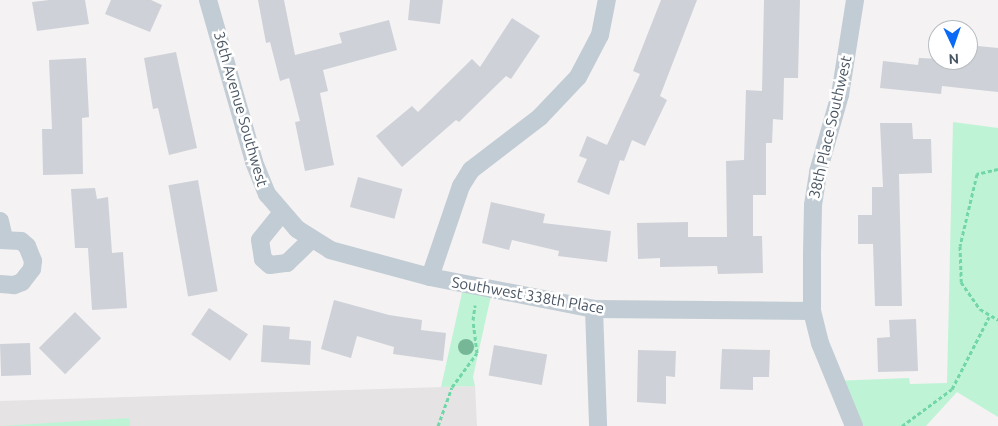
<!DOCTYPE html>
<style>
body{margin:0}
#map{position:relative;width:998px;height:426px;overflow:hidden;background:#f4f2f2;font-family:Ubuntu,sans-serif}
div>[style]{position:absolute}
.education>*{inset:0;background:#e5e3e4}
.green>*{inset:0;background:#bef4d5}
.building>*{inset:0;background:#ced1d8;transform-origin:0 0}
.path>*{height:3px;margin-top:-1.5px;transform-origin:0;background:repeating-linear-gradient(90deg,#73d6a8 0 4px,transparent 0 6.5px)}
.minor>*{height:18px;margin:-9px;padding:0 9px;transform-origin:9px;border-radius:9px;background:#c2ccd4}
.trees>*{width:16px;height:16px;margin:-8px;border-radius:50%;background:#76b798}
span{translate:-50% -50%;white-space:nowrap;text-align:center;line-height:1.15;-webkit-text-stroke:5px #fff;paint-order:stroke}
.street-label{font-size:15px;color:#485562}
.north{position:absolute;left:928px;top:20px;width:50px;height:50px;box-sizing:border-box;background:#fff;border:1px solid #b6bbc0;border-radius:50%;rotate:177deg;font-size:14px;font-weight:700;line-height:20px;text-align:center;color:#485562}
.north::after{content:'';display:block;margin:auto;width:18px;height:22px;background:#0a69f6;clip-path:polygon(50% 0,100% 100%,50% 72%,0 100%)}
</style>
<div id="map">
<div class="education">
<div style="clip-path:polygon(475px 386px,477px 426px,0 426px,0 401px)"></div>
</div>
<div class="green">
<div style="clip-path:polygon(953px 122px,998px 128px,998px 417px,957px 392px,926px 426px,854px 426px,833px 381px,909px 378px,910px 384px,947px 383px)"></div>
<div style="clip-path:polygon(464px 284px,492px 291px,473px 377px,475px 386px,441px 387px)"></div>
<div style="clip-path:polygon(129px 418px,130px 426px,0 426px)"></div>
</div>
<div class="building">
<div style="clip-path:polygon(49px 0,85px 0,89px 24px,37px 31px,32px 2px)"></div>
<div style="clip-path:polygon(111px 0,151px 0,162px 5px,150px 32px,105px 14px)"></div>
<div style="clip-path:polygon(258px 0,284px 0,295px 55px,342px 43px,339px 33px,389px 20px,397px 50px,323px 70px,328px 91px,320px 93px,334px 165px,305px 171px,295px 122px,300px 121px,289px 78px,280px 81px,270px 42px,266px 43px)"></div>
<div style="clip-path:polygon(410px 0,443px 0,440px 24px,408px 20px)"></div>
<div style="clip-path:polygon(661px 0,697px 0,660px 96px,667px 100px,645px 146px,632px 140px,624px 161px,620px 160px,609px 195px,577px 182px,587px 159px,579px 156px,587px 136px,607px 145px,640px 74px,633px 71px)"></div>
<div style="clip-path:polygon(764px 0,800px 0,798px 78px,784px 78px,783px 120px,773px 119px,772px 143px,766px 143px,766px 195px,753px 195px,753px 236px,762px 236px,763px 273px,718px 274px,717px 266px,660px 267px,660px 258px,638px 259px,637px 223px,688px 222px,688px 237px,727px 237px,726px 161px,744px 160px,746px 90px,762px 91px)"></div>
<div style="clip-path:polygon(512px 18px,540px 36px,511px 79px,506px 76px,459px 122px,456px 120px,402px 167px,376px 136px,412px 106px,418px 112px,472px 59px,480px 67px)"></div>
<div style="clip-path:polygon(968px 45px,998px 48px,998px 92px,942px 86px,941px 94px,880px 88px,883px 61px,918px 65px,919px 58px,968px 60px)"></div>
<div style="clip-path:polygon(176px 52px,197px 148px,169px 155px,158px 108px,153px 109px,144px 58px)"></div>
<div style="clip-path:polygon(86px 58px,89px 117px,82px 118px,83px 174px,43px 175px,42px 129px,52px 129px,49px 60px)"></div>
<div style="clip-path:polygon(880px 123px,912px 123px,913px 139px,931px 139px,932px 173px,899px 174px,902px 306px,875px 306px,873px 244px,858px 244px,858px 215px,872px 215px,872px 187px,883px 187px)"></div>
<div style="left:358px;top:177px;width:46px;height:31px;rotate:15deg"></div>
<div style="left:198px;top:180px;width:113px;height:30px;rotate:80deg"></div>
<div style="clip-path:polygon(95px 188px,97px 199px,108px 197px,112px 253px,123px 252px,127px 308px,92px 310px,88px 248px,75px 248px,71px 189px)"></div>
<div style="clip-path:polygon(491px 202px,545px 214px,543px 223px,611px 231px,607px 262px,558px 256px,559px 251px,512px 240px,509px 250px,482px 243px)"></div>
<div style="clip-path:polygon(334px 300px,389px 315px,422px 320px,421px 330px,446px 333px,443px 361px,393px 354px,394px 347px,357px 336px,351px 358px,321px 349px)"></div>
<div style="left:209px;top:308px;width:47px;height:32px;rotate:34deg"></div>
<div style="left:75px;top:312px;width:37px;height:51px;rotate:45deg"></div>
<div style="clip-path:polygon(916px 319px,918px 371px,878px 372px,877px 338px,890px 337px,889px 320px)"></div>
<div style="clip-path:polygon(263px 325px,290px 327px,289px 339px,311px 341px,310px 365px,261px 362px)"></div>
<div style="left:30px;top:343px;width:32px;height:30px;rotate:88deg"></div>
<div style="left:494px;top:345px;width:54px;height:31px;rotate:10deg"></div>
<div style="clip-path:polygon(722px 349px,770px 350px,769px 377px,753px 377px,753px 390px,720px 389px)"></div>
<div style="clip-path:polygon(638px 350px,676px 351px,675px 377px,666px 376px,666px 404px,637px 402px)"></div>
</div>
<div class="path">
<div style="left:998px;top:169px;width:22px;rotate:167deg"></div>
<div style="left:977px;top:174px;width:74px;rotate:103.3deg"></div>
<div style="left:960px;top:246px;width:36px;rotate:88deg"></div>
<div style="left:961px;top:282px;width:33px;rotate:55deg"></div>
<div style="left:980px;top:309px;width:21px;rotate:31deg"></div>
<div style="left:438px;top:426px;width:41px;rotate:-70.3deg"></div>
<div style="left:452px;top:387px;width:42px;rotate:-53.7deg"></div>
<div style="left:477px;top:353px;width:33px;rotate:-97deg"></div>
<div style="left:473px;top:320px;width:15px;rotate:-82deg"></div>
<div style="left:902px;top:426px;width:62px;rotate:-36.5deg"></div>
<div style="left:952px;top:389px;width:81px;rotate:-62.8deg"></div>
</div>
<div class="minor">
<div style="left:208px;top:0;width:168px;rotate:74.1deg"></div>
<div style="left:254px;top:162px;width:35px;rotate:68deg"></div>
<div style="left:267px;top:194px;width:46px;rotate:49.4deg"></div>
<div style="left:297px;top:229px;width:39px;rotate:32deg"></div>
<div style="left:330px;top:250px;width:104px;rotate:15.1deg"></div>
<div style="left:430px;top:277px;width:167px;rotate:11deg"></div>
<div style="left:594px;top:309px;width:218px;rotate:0.5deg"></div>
<div style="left:281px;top:214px;width:33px;rotate:129deg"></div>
<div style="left:260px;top:240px;width:19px;rotate:81deg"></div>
<div style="left:263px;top:259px;width:9px;rotate:41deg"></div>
<div style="left:270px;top:265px;width:17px;rotate:-7deg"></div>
<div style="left:287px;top:263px;width:33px;rotate:-44deg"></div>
<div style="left:0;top:221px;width:17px;rotate:77deg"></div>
<div style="left:0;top:240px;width:21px;rotate:3deg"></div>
<div style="left:21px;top:241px;width:8px;rotate:40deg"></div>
<div style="left:27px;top:246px;width:16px;rotate:68deg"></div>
<div style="left:33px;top:261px;width:8px;rotate:97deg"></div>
<div style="left:32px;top:269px;width:16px;rotate:128deg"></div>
<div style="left:22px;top:282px;width:9px;rotate:159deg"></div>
<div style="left:14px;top:285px;width:14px;rotate:-176deg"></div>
<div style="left:430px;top:277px;width:96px;rotate:-71.2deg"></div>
<div style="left:461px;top:186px;width:19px;rotate:-58deg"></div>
<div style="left:471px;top:170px;width:87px;rotate:-37.5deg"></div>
<div style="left:540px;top:117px;width:55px;rotate:-46.5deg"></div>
<div style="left:578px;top:77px;width:47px;rotate:-62.4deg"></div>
<div style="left:600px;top:35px;width:36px;rotate:-79deg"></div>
<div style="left:594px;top:309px;width:117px;rotate:88deg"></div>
<div style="left:854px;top:426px;width:90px;rotate:-112.3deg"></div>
<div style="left:820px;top:343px;width:33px;rotate:-104deg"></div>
<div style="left:812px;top:311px;width:57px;rotate:-90deg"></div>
<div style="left:812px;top:254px;width:49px;rotate:-88.8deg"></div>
<div style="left:813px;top:205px;width:33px;rotate:-81deg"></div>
<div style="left:818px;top:172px;width:80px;rotate:-74.1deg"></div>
<div style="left:840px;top:95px;width:96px;rotate:-81deg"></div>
</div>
<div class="trees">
<div style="left:466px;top:347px"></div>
</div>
<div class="street-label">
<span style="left:241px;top:109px;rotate:74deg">36th Avenue Southwest</span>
<span style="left:830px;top:127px;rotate:-77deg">38th Place Southwest</span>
<span style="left:528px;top:295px;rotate:10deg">Southwest 338th Place</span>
</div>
<div class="north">N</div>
</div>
